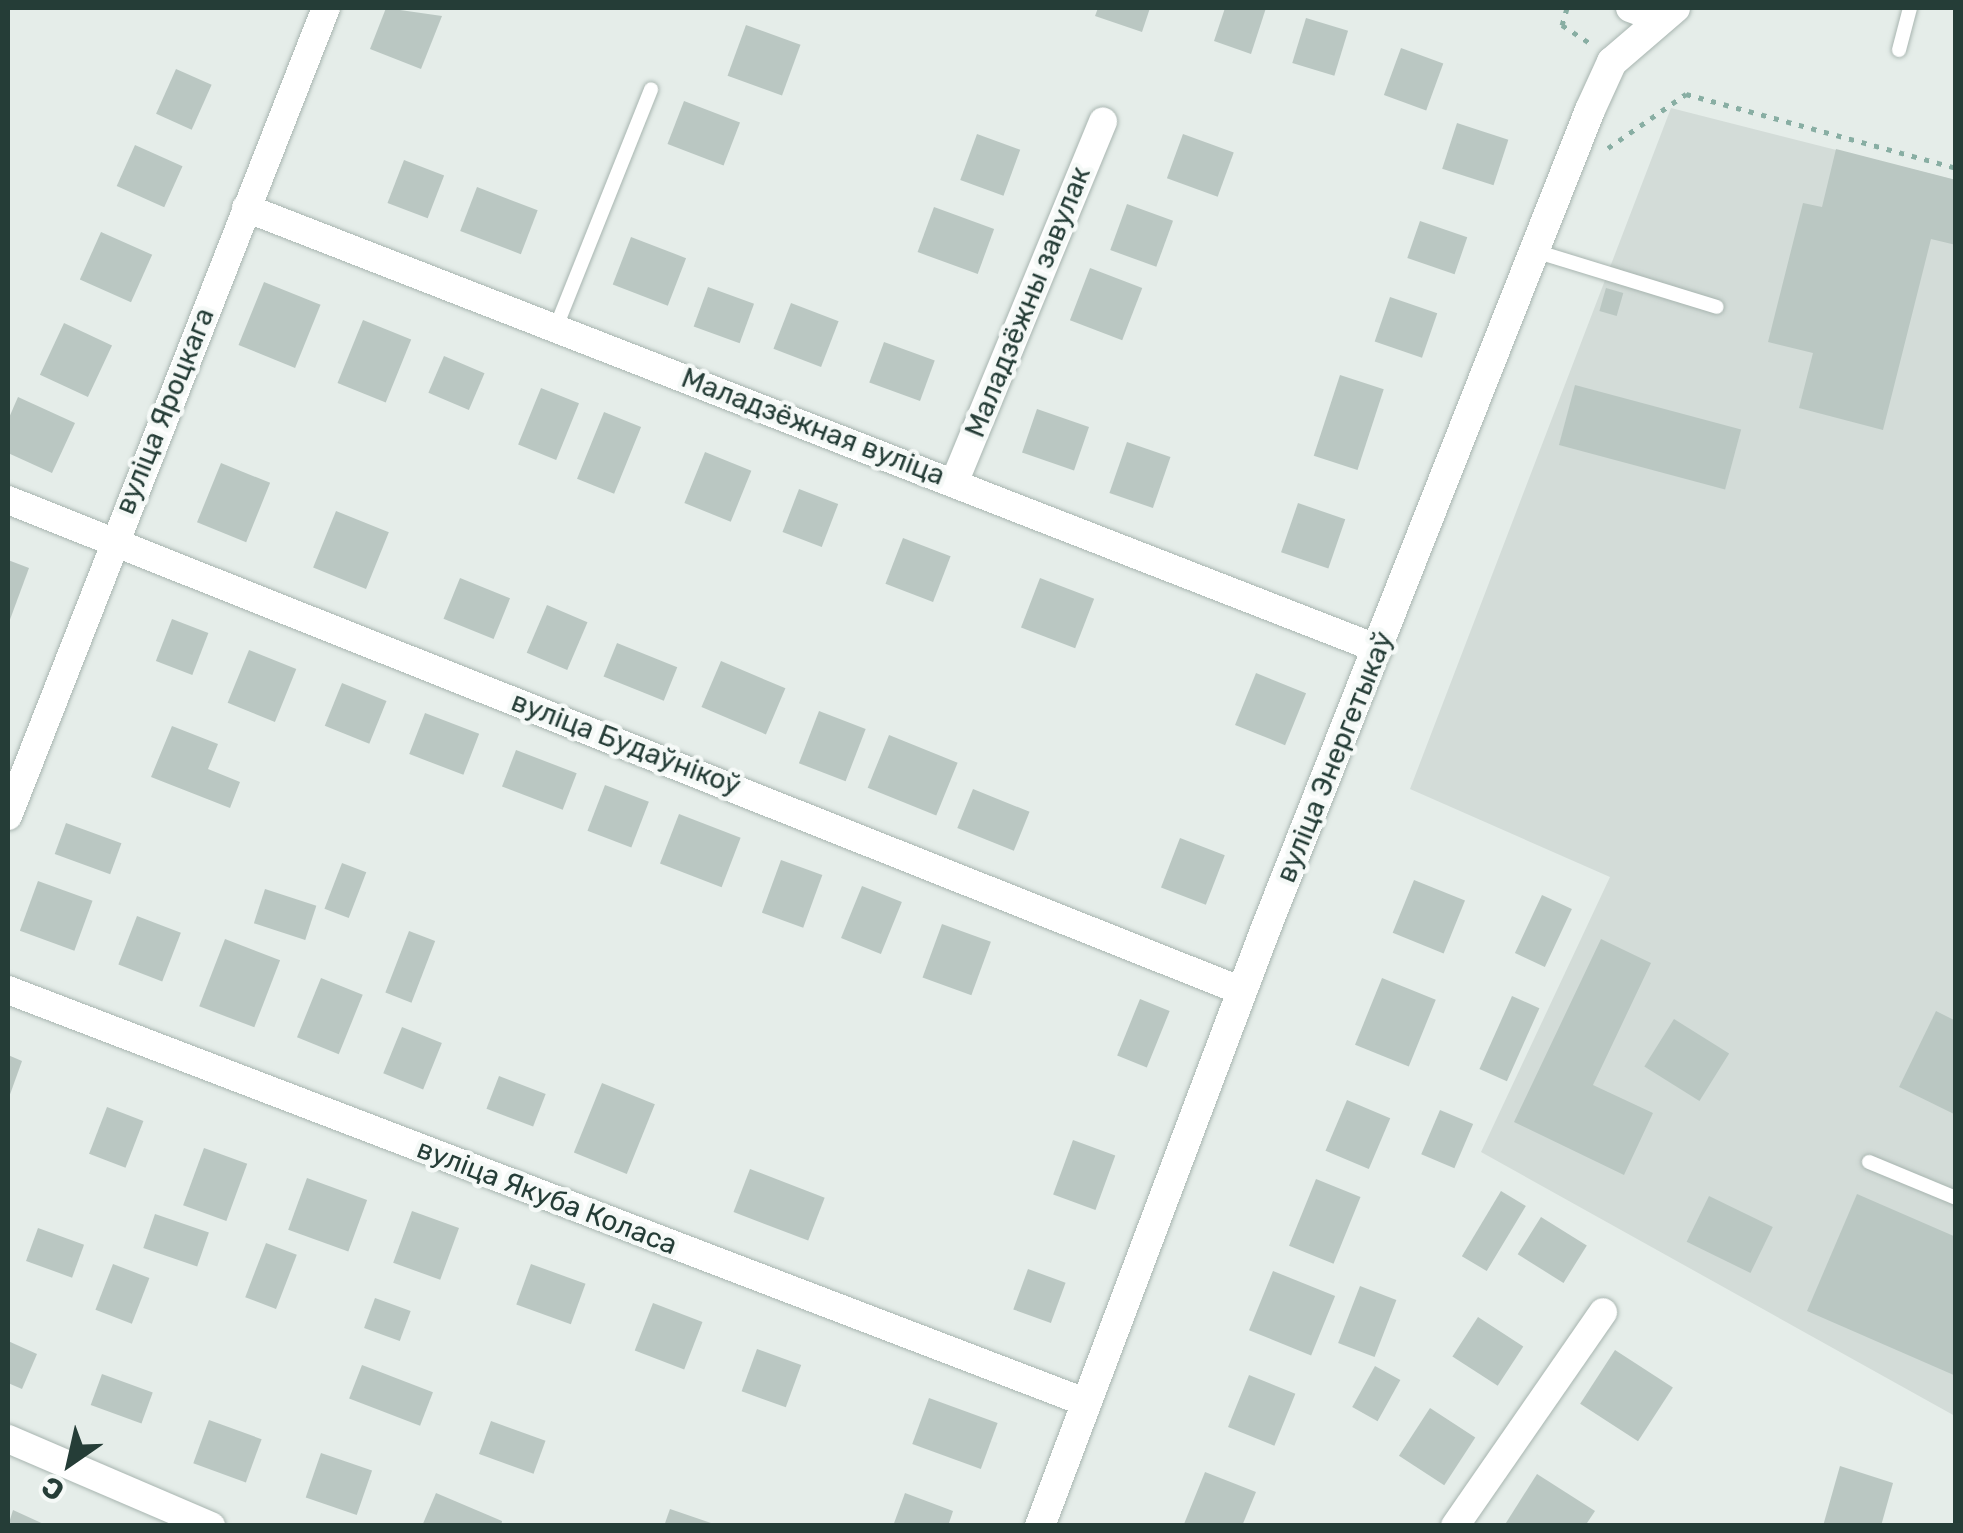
<!DOCTYPE html>
<meta charset="utf-8">
<style>
body{margin:0}
#map{position:relative;width:1963px;height:1533px;overflow:hidden;background:#e5ede9;font-family:Rubik,sans-serif}
div>[style]{position:absolute}
.built>*{inset:0;background:#d3dcd8}
.building>*{inset:0;background:#bac7c2;transform-origin:0 0}
.path>*{height:5px;margin-top:-2.5px;transform-origin:0;background:repeating-linear-gradient(90deg,#88aea3 0 5px,transparent 0 13px)}
.roads{filter:drop-shadow(0 0 2px #a8b5b0) drop-shadow(0 0 2px #a8b5b0)}
.lane>*{height:14px;margin:-7px;padding:0 7px;transform-origin:7px;border-radius:7px;background:#fff}
.street>*{height:28px;margin:-14px;padding:0 14px;transform-origin:14px;border-radius:14px;background:#fff}
.secondary>*{height:30px;margin:-15px;padding:0 15px;transform-origin:15px;border-radius:15px;background:#fff}
span{translate:-50% -50%;white-space:nowrap;text-align:center;line-height:1.15;-webkit-text-stroke:9px #f5f9f7;paint-order:stroke}
.street-label{font-size:28px;color:#253d37}
.frame{position:absolute;inset:0;border:10px solid #253d37;pointer-events:none}
.north{position:absolute;left:20px;top:1413px;width:100px;height:100px;-webkit-text-stroke:8px #f5f9f7;paint-order:stroke;rotate:214deg;font-size:28px;font-weight:700;line-height:40px;text-align:center;color:#253d37}
.north::after{content:'';display:block;margin:auto;width:35px;height:45px;background:#253d37;clip-path:polygon(50% 0,100% 100%,50% 72%,0 100%)}
</style>
<div id="map">
<div class="built">
<div style="clip-path:polygon(1671px 108px,1955px 180px,1955px 1416px,1481px 1152px,1610px 877px,1410px 789px)"></div>
</div>
<div class="building">
<div style="clip-path:polygon(386px 8px,442px 16px,421px 69px,370px 49px)"></div>
<div style="clip-path:polygon(1098px 8px,1150px 8px,1142px 32px,1095px 16px)"></div>
<div style="clip-path:polygon(1225px 8px,1266px 8px,1251px 54px,1214px 41px)"></div>
<div style="left:1306px;top:18px;width:44px;height:47px;rotate:17deg"></div>
<div style="left:746px;top:25px;width:58px;height:54px;rotate:20deg"></div>
<div style="left:1401px;top:48px;width:45px;height:50px;rotate:20deg"></div>
<div style="left:176px;top:69px;width:39px;height:49px;rotate:24deg"></div>
<div style="left:684px;top:101px;width:60px;height:46px;rotate:21deg"></div>
<div style="left:1457px;top:123px;width:54px;height:48px;rotate:18deg"></div>
<div style="left:977px;top:134px;width:46px;height:49px;rotate:20deg"></div>
<div style="left:1183px;top:134px;width:54px;height:47px;rotate:20deg"></div>
<div style="left:135px;top:145px;width:52px;height:45px;rotate:24deg"></div>
<div style="clip-path:polygon(1836px 149px,1956px 180px,1956px 245px,1931px 239px,1883px 430px,1799px 408px,1813px 353px,1768px 342px,1803px 203px,1822px 207px)"></div>
<div style="left:404px;top:160px;width:43px;height:46px;rotate:21deg"></div>
<div style="left:477px;top:187px;width:65px;height:47px;rotate:21deg"></div>
<div style="left:1127px;top:204px;width:49px;height:49px;rotate:20deg"></div>
<div style="left:934px;top:207px;width:64px;height:48px;rotate:20deg"></div>
<div style="left:1420px;top:221px;width:50px;height:39px;rotate:19deg"></div>
<div style="left:101px;top:232px;width:56px;height:52px;rotate:24deg"></div>
<div style="left:631px;top:237px;width:59px;height:51px;rotate:21deg"></div>
<div style="left:1090px;top:268px;width:56px;height:56px;rotate:21deg"></div>
<div style="left:264px;top:282px;width:61px;height:68px;rotate:22deg"></div>
<div style="left:708px;top:287px;width:49px;height:42px;rotate:20deg"></div>
<div style="left:1606px;top:288px;width:18px;height:24px;rotate:16deg"></div>
<div style="left:1390px;top:297px;width:50px;height:47px;rotate:19deg"></div>
<div style="left:791px;top:303px;width:51px;height:49px;rotate:21deg"></div>
<div style="left:363px;top:320px;width:52px;height:68px;rotate:22deg"></div>
<div style="left:64px;top:323px;width:53px;height:57px;rotate:25deg"></div>
<div style="left:884px;top:342px;width:54px;height:43px;rotate:20deg"></div>
<div style="left:444px;top:356px;width:44px;height:40px;rotate:23deg"></div>
<div style="left:1340px;top:375px;width:46px;height:85px;rotate:18deg"></div>
<div style="left:1575px;top:385px;width:172px;height:62px;rotate:15deg"></div>
<div style="left:541px;top:388px;width:41px;height:61px;rotate:22deg"></div>
<div style="clip-path:polygon(18px 397px,75px 423px,52px 473px,8px 453px,8px 420px)"></div>
<div style="left:1037px;top:409px;width:55px;height:46px;rotate:19deg"></div>
<div style="left:604px;top:412px;width:40px;height:72px;rotate:22deg"></div>
<div style="left:1127px;top:442px;width:46px;height:54px;rotate:19deg"></div>
<div style="left:705px;top:452px;width:50px;height:55px;rotate:22deg"></div>
<div style="left:221px;top:463px;width:53px;height:64px;rotate:22deg"></div>
<div style="left:799px;top:489px;width:42px;height:46px;rotate:21deg"></div>
<div style="left:1298px;top:503px;width:50px;height:52px;rotate:19deg"></div>
<div style="left:336px;top:511px;width:57px;height:61px;rotate:22deg"></div>
<div style="left:903px;top:538px;width:51px;height:49px;rotate:21deg"></div>
<div style="clip-path:polygon(8px 560px,29px 568px,8px 625px)"></div>
<div style="left:460px;top:578px;width:54px;height:44px;rotate:22deg"></div>
<div style="left:1040px;top:578px;width:58px;height:53px;rotate:21deg"></div>
<div style="left:547px;top:605px;width:44px;height:52px;rotate:23deg"></div>
<div style="left:172px;top:619px;width:39px;height:45px;rotate:21deg"></div>
<div style="left:617px;top:643px;width:65px;height:36px;rotate:22deg"></div>
<div style="left:249px;top:650px;width:51px;height:57px;rotate:22deg"></div>
<div style="left:721px;top:661px;width:70px;height:50px;rotate:23deg"></div>
<div style="left:1256px;top:673px;width:54px;height:56px;rotate:22deg"></div>
<div style="left:342px;top:683px;width:48px;height:46px;rotate:22deg"></div>
<div style="left:819px;top:711px;width:50px;height:56px;rotate:21deg"></div>
<div style="left:425px;top:713px;width:58px;height:44px;rotate:21deg"></div>
<div style="clip-path:polygon(172px 726px,218px 744px,208px 769px,240px 782px,230px 808px,151px 777px)"></div>
<div style="left:889px;top:735px;width:74px;height:57px;rotate:22deg"></div>
<div style="left:516px;top:750px;width:65px;height:39px;rotate:21deg"></div>
<div style="left:605px;top:785px;width:47px;height:49px;rotate:21deg"></div>
<div style="left:973px;top:789px;width:61px;height:42px;rotate:22deg"></div>
<div style="left:679px;top:814px;width:66px;height:53px;rotate:21deg"></div>
<div style="left:66px;top:823px;width:59px;height:33px;rotate:20deg"></div>
<div style="left:1180px;top:838px;width:48px;height:53px;rotate:21deg"></div>
<div style="left:781px;top:860px;width:44px;height:56px;rotate:20deg"></div>
<div style="left:342px;top:863px;width:26px;height:49px;rotate:21deg"></div>
<div style="left:1414px;top:880px;width:55px;height:57px;rotate:22deg"></div>
<div style="left:38px;top:881px;width:58px;height:53px;rotate:20deg"></div>
<div style="left:862px;top:886px;width:43px;height:56px;rotate:22deg"></div>
<div style="left:265px;top:889px;width:54px;height:36px;rotate:18deg"></div>
<div style="left:1542px;top:895px;width:33px;height:64px;rotate:25deg"></div>
<div style="left:137px;top:916px;width:47px;height:52px;rotate:21deg"></div>
<div style="left:942px;top:924px;width:52px;height:57px;rotate:20deg"></div>
<div style="left:409px;top:931px;width:28px;height:66px;rotate:21deg"></div>
<div style="left:225px;top:939px;width:59px;height:72px;rotate:21deg"></div>
<div style="clip-path:polygon(1601px 939px,1651px 963px,1593px 1085px,1653px 1113px,1624px 1175px,1514px 1122px)"></div>
<div style="left:321px;top:978px;width:45px;height:64px;rotate:22deg"></div>
<div style="left:1382px;top:978px;width:58px;height:72px;rotate:22deg"></div>
<div style="left:1512px;top:996px;width:30px;height:80px;rotate:24deg"></div>
<div style="left:1140px;top:999px;width:32px;height:61px;rotate:22deg"></div>
<div style="clip-path:polygon(1936px 1011px,1956px 1021px,1956px 1115px,1899px 1087px)"></div>
<div style="left:1674px;top:1019px;width:65px;height:56px;rotate:32deg"></div>
<div style="left:402px;top:1027px;width:43px;height:50px;rotate:22deg"></div>
<div style="clip-path:polygon(8px 1055px,22px 1061px,8px 1100px)"></div>
<div style="left:499px;top:1076px;width:50px;height:35px;rotate:21deg"></div>
<div style="left:602px;top:1083px;width:57px;height:75px;rotate:22deg"></div>
<div style="left:1347px;top:1100px;width:47px;height:55px;rotate:23deg"></div>
<div style="left:107px;top:1107px;width:39px;height:50px;rotate:21deg"></div>
<div style="left:1440px;top:1110px;width:36px;height:48px;rotate:23deg"></div>
<div style="left:1073px;top:1140px;width:45px;height:58px;rotate:20deg"></div>
<div style="left:204px;top:1148px;width:46px;height:61px;rotate:20deg"></div>
<div style="left:750px;top:1169px;width:80px;height:46px;rotate:21deg"></div>
<div style="left:307px;top:1178px;width:64px;height:55px;rotate:20deg"></div>
<div style="left:1316px;top:1179px;width:48px;height:72px;rotate:22deg"></div>
<div style="left:1501px;top:1191px;width:29px;height:76px;rotate:31deg"></div>
<div style="clip-path:polygon(1857px 1194px,1956px 1237px,1956px 1376px,1807px 1311px)"></div>
<div style="left:1709px;top:1196px;width:71px;height:51px;rotate:26deg"></div>
<div style="left:412px;top:1211px;width:50px;height:55px;rotate:20deg"></div>
<div style="left:155px;top:1214px;width:57px;height:36px;rotate:19deg"></div>
<div style="left:1541px;top:1217px;width:54px;height:44px;rotate:32deg"></div>
<div style="left:38px;top:1228px;width:49px;height:35px;rotate:20deg"></div>
<div style="left:266px;top:1243px;width:33px;height:58px;rotate:21deg"></div>
<div style="left:113px;top:1264px;width:39px;height:49px;rotate:21deg"></div>
<div style="left:531px;top:1264px;width:58px;height:43px;rotate:20deg"></div>
<div style="left:1028px;top:1269px;width:40px;height:43px;rotate:20deg"></div>
<div style="left:1273px;top:1271px;width:67px;height:64px;rotate:22deg"></div>
<div style="left:1360px;top:1286px;width:39px;height:61px;rotate:21deg"></div>
<div style="left:375px;top:1298px;width:38px;height:32px;rotate:20deg"></div>
<div style="left:653px;top:1303px;width:53px;height:51px;rotate:21deg"></div>
<div style="left:1478px;top:1317px;width:54px;height:47px;rotate:33deg"></div>
<div style="clip-path:polygon(8px 1341px,37px 1354px,22px 1389px,8px 1383px)"></div>
<div style="left:757px;top:1349px;width:47px;height:45px;rotate:20deg"></div>
<div style="left:1615px;top:1350px;width:69px;height:64px;rotate:33deg"></div>
<div style="left:362px;top:1365px;width:76px;height:36px;rotate:21deg"></div>
<div style="left:1375px;top:1366px;width:29px;height:47px;rotate:29deg"></div>
<div style="left:102px;top:1374px;width:54px;height:33px;rotate:20deg"></div>
<div style="left:1249px;top:1375px;width:50px;height:56px;rotate:22deg"></div>
<div style="left:929px;top:1398px;width:73px;height:49px;rotate:20deg"></div>
<div style="left:1430px;top:1408px;width:54px;height:57px;rotate:33deg"></div>
<div style="left:209px;top:1420px;width:56px;height:46px;rotate:20deg"></div>
<div style="left:491px;top:1421px;width:58px;height:35px;rotate:20deg"></div>
<div style="left:321px;top:1453px;width:54px;height:47px;rotate:19deg"></div>
<div style="clip-path:polygon(1840px 1466px,1893px 1483px,1881px 1526px,1823px 1526px)"></div>
<div style="clip-path:polygon(1205px 1472px,1256px 1492px,1242px 1526px,1184px 1524px)"></div>
<div style="clip-path:polygon(1537px 1474px,1595px 1511px,1585px 1526px,1504px 1526px)"></div>
<div style="clip-path:polygon(436px 1493px,502px 1521px,501px 1526px,422px 1526px)"></div>
<div style="clip-path:polygon(905px 1493px,953px 1511px,948px 1526px,893px 1526px)"></div>
<div style="clip-path:polygon(670px 1509px,711px 1523px,711px 1526px,664px 1526px)"></div>
<div style="clip-path:polygon(13px 1510px,48px 1526px,8px 1526px)"></div>
</div>
<div class="path">
<div style="left:1567px;top:8px;width:18px;rotate:106deg"></div>
<div style="left:1562px;top:25px;width:33px;rotate:33deg"></div>
<div style="left:1608px;top:148px;width:95px;rotate:-34.7deg"></div>
<div style="left:1686px;top:94px;width:280px;rotate:15.3deg"></div>
</div>
<div class="roads">
<div class="lane">
<div style="left:1899px;top:50px;width:43px;rotate:-75.3deg"></div>
<div style="left:1535px;top:251px;width:190px;rotate:17.1deg"></div>
<div style="left:556px;top:327px;width:256px;rotate:-68.2deg"></div>
<div style="left:1869px;top:1162px;width:94px;rotate:22.5deg"></div>
</div>
<div class="street">
<div style="left:1630px;top:8px;width:30px;rotate:20deg"></div>
<div style="left:1658px;top:18px;width:10px;rotate:-96deg"></div>
<div style="left:246px;top:208px;width:1215px;rotate:21.28deg"></div>
<div style="left:954px;top:483px;width:391px;rotate:-67.6deg"></div>
<div style="left:8px;top:500px;width:1328px;rotate:21.7deg"></div>
<div style="left:8px;top:816px;width:868px;rotate:-68.52deg"></div>
<div style="left:8px;top:990px;width:1155px;rotate:20.94deg"></div>
<div style="left:8px;top:1439px;width:221px;rotate:23.2deg"></div>
<div style="left:1455px;top:1526px;width:260px;rotate:-55.3deg"></div>
</div>
<div class="secondary">
<div style="left:1040px;top:1526px;width:639px;rotate:-69.3deg"></div>
<div style="left:1266px;top:928px;width:880px;rotate:-68.39deg"></div>
<div style="left:1590px;top:110px;width:53px;rotate:-65.4deg"></div>
<div style="left:1612px;top:62px;width:83px;rotate:-40.6deg"></div>
</div>
</div>
<div class="street-label">
<span style="left:1028px;top:302px;rotate:-68deg">Маладзёжны завулак</span>
<span style="left:165px;top:411px;rotate:-68deg">вуліца Яроцкага</span>
<span style="left:813px;top:427px;rotate:21deg">Маладзёжная вуліца</span>
<span style="left:626px;top:744px;rotate:21deg">вуліца Будаўнікоў</span>
<span style="left:1335px;top:757px;rotate:-68deg">вуліца Энергетыкаў</span>
<span style="left:547px;top:1197px;rotate:21deg">вуліца Якуба Коласа</span>
</div>
<div class="frame"></div>
<div class="north">С</div>
</div>
